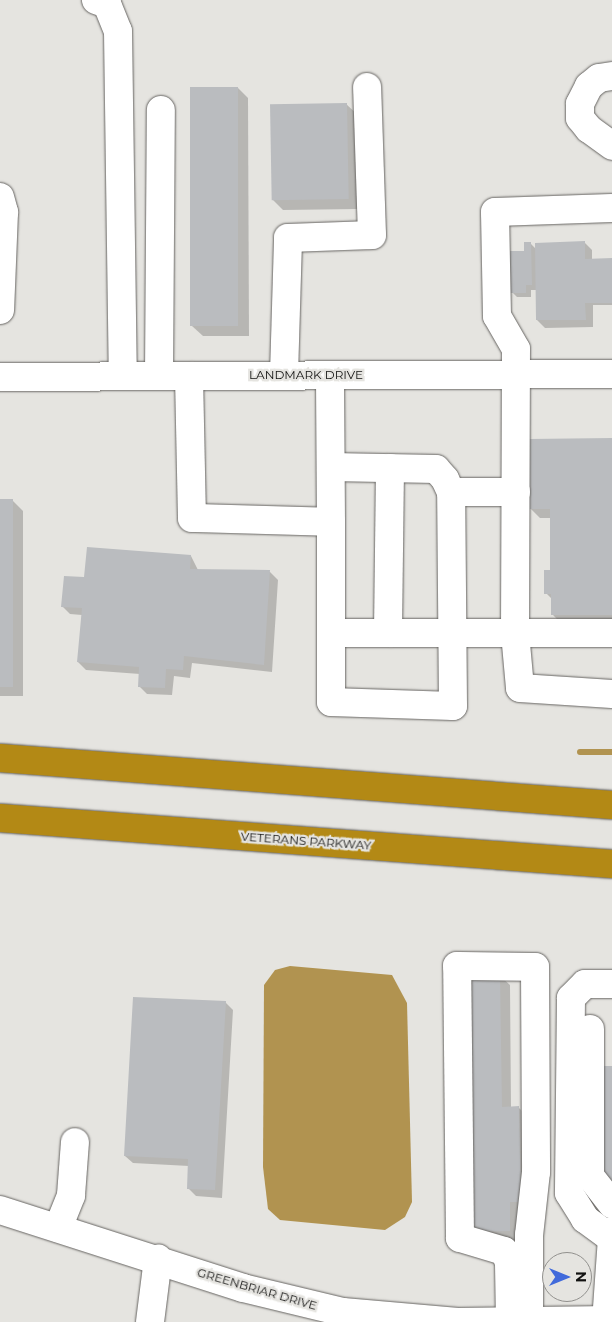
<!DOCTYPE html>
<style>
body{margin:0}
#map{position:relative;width:612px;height:1322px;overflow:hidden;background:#e5e4e0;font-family:Montserrat,sans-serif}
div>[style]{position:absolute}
.water>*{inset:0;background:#b19350}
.shadow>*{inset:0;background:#0003}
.stream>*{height:6px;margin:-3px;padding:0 3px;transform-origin:3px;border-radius:3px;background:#b19350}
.building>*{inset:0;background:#babcbf;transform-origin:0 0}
.roads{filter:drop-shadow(0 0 1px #676562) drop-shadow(0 0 1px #676562)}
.minor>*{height:28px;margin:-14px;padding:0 14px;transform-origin:14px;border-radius:14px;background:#fff}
.highway>*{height:28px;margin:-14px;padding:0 14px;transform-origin:14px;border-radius:14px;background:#b38915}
span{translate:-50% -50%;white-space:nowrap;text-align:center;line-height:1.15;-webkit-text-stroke:4.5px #e5e4e0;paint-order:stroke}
.street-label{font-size:12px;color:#121211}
.north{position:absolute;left:542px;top:1252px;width:50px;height:50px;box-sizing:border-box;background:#e5e4e0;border:1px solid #91908d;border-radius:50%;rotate:90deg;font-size:14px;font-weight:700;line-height:20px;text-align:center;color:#121211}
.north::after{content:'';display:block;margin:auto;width:18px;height:22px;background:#416adb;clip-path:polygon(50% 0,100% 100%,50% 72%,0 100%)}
</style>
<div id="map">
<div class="water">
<div style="clip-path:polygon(290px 966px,392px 975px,407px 1003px,412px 1202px,405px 1217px,385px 1230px,280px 1220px,268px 1209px,263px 1167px,264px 985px,275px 970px)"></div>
</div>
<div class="shadow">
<div style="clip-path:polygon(238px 88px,248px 98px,249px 336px,203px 336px,192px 326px)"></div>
<div style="clip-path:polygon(346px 104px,357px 114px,358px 209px,283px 210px,273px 200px)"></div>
<div style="clip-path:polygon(584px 242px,592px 250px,592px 260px,612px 260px,612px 305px,593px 305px,593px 327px,545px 328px,537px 320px,537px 290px,531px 290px,531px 297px,517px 297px,512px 292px,525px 252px,531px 244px,536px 249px)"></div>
<div style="clip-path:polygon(612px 440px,612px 625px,563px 625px,553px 615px,553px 600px,546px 593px,551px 572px,551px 518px,540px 518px,530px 508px)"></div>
<div style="clip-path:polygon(0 501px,13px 501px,23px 511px,23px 696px,0 696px)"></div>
<div style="clip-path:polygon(191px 556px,198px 570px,270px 572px,278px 580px,272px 672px,192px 663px,190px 678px,174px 676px,172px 695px,147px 694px,139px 686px,140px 674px,86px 670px,78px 662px,82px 615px,70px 614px,62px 606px,85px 578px)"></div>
<div style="clip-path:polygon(499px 975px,510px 985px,511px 1108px,519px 1108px,529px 1118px,520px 1240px,477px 1241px)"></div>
<div style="clip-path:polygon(225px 1002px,233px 1010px,222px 1198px,196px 1196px,188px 1188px,189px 1166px,133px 1163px,125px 1156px)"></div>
</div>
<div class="stream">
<div style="left:580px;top:752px;width:32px"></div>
</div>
<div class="building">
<div style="left:190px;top:87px;width:48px;height:239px"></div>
<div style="left:347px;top:103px;width:96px;height:77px;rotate:89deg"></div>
<div style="clip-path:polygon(585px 241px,585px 259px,612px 258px,612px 303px,585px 303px,586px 320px,536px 320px,535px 243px)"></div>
<div style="clip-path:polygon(524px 242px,531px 242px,532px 285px,526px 285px,526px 293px,510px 293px,510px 251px,524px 251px)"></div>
<div style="clip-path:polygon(612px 438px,612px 615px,551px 615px,551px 594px,544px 594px,544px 570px,550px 570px,550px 509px,529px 509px,529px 439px)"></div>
<div style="left:13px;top:499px;width:188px;height:13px;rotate:90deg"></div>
<div style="clip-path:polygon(87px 547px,191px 555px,190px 569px,270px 570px,264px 665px,184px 656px,183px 670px,166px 669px,165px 688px,138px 687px,139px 667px,77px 662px,82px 608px,61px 607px,64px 576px,84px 577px)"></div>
<div style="clip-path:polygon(460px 974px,500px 974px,502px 1107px,519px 1106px,521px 1202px,510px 1202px,510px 1231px,465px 1232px)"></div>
<div style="clip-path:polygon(133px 997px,226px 1001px,215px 1190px,187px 1189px,188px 1159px,124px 1156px)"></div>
<div style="clip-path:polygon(601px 1066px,612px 1066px,612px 1188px,602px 1178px)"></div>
</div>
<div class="roads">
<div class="minor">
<div style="left:96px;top:0;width:12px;rotate:20deg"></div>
<div style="left:107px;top:4px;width:29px;rotate:68deg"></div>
<div style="left:118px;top:31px;width:345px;rotate:89.2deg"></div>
<div style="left:612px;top:76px;width:13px;rotate:171deg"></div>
<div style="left:599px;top:78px;width:13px;rotate:141deg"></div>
<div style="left:589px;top:86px;width:20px;rotate:117deg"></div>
<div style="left:580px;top:104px;width:14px;rotate:90deg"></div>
<div style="left:580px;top:118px;width:14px;rotate:51deg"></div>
<div style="left:589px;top:129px;width:29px;rotate:36deg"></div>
<div style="left:0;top:197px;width:16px;rotate:75deg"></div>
<div style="left:4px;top:212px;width:98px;rotate:92.3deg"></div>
<div style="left:612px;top:208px;width:117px;rotate:178deg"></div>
<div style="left:495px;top:212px;width:104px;rotate:88.9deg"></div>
<div style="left:497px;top:316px;width:38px;rotate:60deg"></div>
<div style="left:516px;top:349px;width:284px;rotate:90.2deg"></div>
<div style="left:515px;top:633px;width:97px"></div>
<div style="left:284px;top:375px;width:137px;rotate:-88.3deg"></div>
<div style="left:288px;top:238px;width:84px;rotate:-2deg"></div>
<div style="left:372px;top:235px;width:148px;rotate:-91.9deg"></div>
<div style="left:159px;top:376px;width:266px;rotate:-89.6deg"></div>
<div style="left:189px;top:376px;width:142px;rotate:88.8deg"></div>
<div style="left:192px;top:518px;width:139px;rotate:1.6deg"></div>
<div style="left:331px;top:522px;width:147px;rotate:-90.4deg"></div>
<div style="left:0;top:377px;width:612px;rotate:-0.28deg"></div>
<div style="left:390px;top:468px;width:165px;rotate:90.7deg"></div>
<div style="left:388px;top:633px;width:127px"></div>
<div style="left:515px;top:633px;width:55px;rotate:84.8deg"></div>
<div style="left:520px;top:688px;width:92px;rotate:3.7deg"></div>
<div style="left:451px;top:492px;width:65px"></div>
<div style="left:331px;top:522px;width:180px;rotate:90deg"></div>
<div style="left:331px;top:702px;width:122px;rotate:1.9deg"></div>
<div style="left:453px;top:706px;width:214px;rotate:-90.5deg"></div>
<div style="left:451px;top:492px;width:14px;rotate:-115deg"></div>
<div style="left:445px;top:479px;width:13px;rotate:-132deg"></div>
<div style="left:436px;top:469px;width:105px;rotate:-178.9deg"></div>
<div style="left:331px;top:633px;width:57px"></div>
<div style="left:612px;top:984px;width:27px;rotate:180deg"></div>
<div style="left:585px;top:984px;width:20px;rotate:135deg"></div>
<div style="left:571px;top:998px;width:195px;rotate:90.6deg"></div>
<div style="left:569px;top:1193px;width:31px;rotate:58deg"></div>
<div style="left:585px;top:1219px;width:32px;rotate:36deg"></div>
<div style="left:611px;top:1238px;width:7px;rotate:-82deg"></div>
<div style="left:590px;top:1029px;width:147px;rotate:90deg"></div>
<div style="left:590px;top:1176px;width:36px;rotate:52deg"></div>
<div style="left:0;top:1210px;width:255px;rotate:17.8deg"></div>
<div style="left:243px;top:1288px;width:103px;rotate:13.5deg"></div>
<div style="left:343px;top:1312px;width:115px;rotate:5deg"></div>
<div style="left:458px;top:1322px;width:154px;rotate:-0.7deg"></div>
<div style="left:58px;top:1228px;width:35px;rotate:-68deg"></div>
<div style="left:71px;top:1195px;width:53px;rotate:-85.7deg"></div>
<div style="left:510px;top:1321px;width:59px;rotate:-91deg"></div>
<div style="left:509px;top:1262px;width:12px;rotate:-114deg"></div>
<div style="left:504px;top:1251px;width:46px;rotate:-163.5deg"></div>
<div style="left:460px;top:1238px;width:272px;rotate:-90.6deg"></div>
<div style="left:457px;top:966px;width:78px;rotate:0.7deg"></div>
<div style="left:535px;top:967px;width:205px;rotate:89.7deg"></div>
<div style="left:536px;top:1172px;width:63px;rotate:96.3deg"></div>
<div style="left:529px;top:1235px;width:85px;rotate:90deg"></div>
<div style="left:150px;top:1322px;width:64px;rotate:-82.8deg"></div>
<div style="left:606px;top:1322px;width:84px;rotate:-85.9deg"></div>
</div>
<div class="highway">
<div style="left:0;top:758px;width:614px;rotate:4.39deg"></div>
<div style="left:0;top:818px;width:614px;rotate:4.3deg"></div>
</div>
</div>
<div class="street-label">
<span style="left:306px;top:375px">LANDMARK DRIVE</span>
<span style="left:306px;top:841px;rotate:4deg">VETERANS PARKWAY</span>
<span style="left:257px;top:1289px;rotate:16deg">GREENBRIAR DRIVE</span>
</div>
<div class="north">N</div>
</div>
